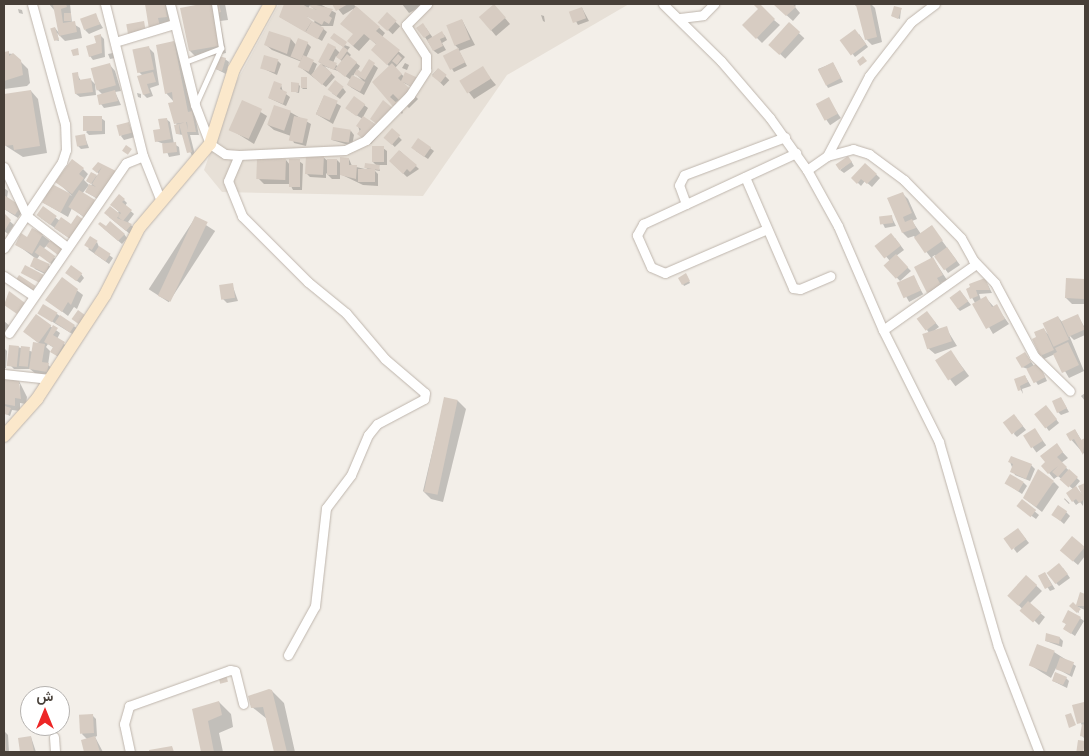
<!DOCTYPE html>
<meta charset="utf-8">
<style>
body{margin:0}
#map{position:relative;width:1089px;height:756px;overflow:hidden;background:#f3efe9;font-family:"Alegreya Sans",Vazirmatn,sans-serif}
div>[style]{position:absolute}
.residential>*{inset:0;background:#e7e0d7}
.shadow>*{inset:0;background:#0003;transform-origin:0 0}
.building>*{inset:0;background:#d7ccc2;transform-origin:0 0}
.roads{filter:drop-shadow(0 0 1px #beb5ac) drop-shadow(0 0 1px #beb5ac)}
.service>*{height:4.5px;margin:-2.25px;padding:0 2.25px;transform-origin:2.25px;border-radius:2.25px;background:#fff}
.minor>*{height:9px;margin:-4.5px;padding:0 4.5px;transform-origin:4.5px;border-radius:4.5px;background:#fff}
.secondary>*{height:12px;margin:-6px;padding:0 6px;transform-origin:6px;border-radius:6px;background:#fbe8cb}
span{translate:-50% -50%;white-space:nowrap;text-align:center;line-height:1.15;-webkit-text-stroke:4px #fff;paint-order:stroke}
.frame{position:absolute;inset:0;border:5px solid #473f38;pointer-events:none}
.north{position:absolute;left:20px;top:686px;width:50px;height:50px;box-sizing:border-box;background:#fff;border:1px solid #b5b2af;border-radius:50%;rotate:0deg;font-size:14px;font-weight:700;line-height:20px;text-align:center;color:#473f38}
.north::after{content:'';display:block;margin:auto;width:18px;height:22px;background:#ed2626;clip-path:polygon(50% 0,100% 100%,50% 72%,0 100%)}
</style>
<div id="map">
<div class="residential">
<div style="clip-path:polygon(279px 4px,629px 4px,507px 75px,423px 196px,222px 192px,204px 170px,234px 86px)"></div>
</div>
<div class="shadow">
<div style="clip-path:polygon(49px 4px,70px 4px,72px 23px,80px 28px,82px 38px,65px 41px,57px 33px,59px 41px,55px 40px,55px 28px,59px 33px,55px 11px)"></div>
<div style="clip-path:polygon(147px 4px,166px 4px,172px 22px,163px 23px,164px 32px,156px 34px,150px 28px)"></div>
<div style="clip-path:polygon(208px 4px,225px 4px,228px 20px,220px 21px,226px 53px,198px 59px,190px 51px,182px 9px)"></div>
<div style="clip-path:polygon(evenodd,286px 4px,320px 4px,336px 13px,333px 26px,320px 26px,327px 32px,322px 41px,280px 17px,286px 4px,310px 5px,316px 11px,308px 9px,310px 5px,286px 4px,305px 16px,315px 19px,314px 23px,305px 17px,305px 16px)"></div>
<div style="clip-path:polygon(334px 4px,353px 4px,385px 33px,382px 37px,405px 57px,395px 68px,418px 90px,400px 81px,418px 99px,409px 108px,400px 99px,395px 103px,403px 112px,402px 114px,373px 82px,390px 67px,373px 50px,377px 45px,370px 39px,359px 51px,354px 47px,349px 41px,354px 35px,353px 9px,343px 15px)"></div>
<div style="clip-path:polygon(402px 4px,425px 4px,425px 5px,409px 13px)"></div>
<div style="clip-path:polygon(755px 4px,780px 25px,762px 43px,744px 25px,760px 9px)"></div>
<div style="clip-path:polygon(774px 4px,796px 4px,795px 7px,800px 13px,793px 21px)"></div>
<div style="clip-path:polygon(853px 4px,871px 4px,875px 8px,882px 42px,872px 45px,866px 39px,858px 7px)"></div>
<div style="clip-path:polygon(582px 8px,589px 21px,578px 25px,571px 12px)"></div>
<div style="clip-path:polygon(18px 9px,22px 10px,23px 14px,19px 13px)"></div>
<div style="clip-path:polygon(901px 9px,900px 19px,892px 16px)"></div>
<div style="clip-path:polygon(499px 11px,510px 24px,496px 36px,491px 30px)"></div>
<div style="left:387px;top:14px;width:18px;height:11px;rotate:43deg"></div>
<div style="clip-path:polygon(95px 15px,103px 28px,89px 34px,85px 30px)"></div>
<div style="clip-path:polygon(541px 15px,544px 16px,545px 22px,543px 21px)"></div>
<div style="clip-path:polygon(462px 20px,475px 45px,459px 51px,467px 66px,454px 72px,444px 56px,459px 49px,455px 45px)"></div>
<div style="left:789px;top:24px;width:21px;height:28px;rotate:43deg"></div>
<div style="clip-path:polygon(426px 28px,433px 38px,442px 33px,445px 36px,447px 40px,442px 43px,446px 50px,438px 54px,434px 51px,425px 37px)"></div>
<div style="clip-path:polygon(evenodd,269px 33px,291px 39px,296px 45px,307px 43px,311px 47px,306px 58px,317px 64px,313px 74px,322px 64px,319px 62px,335px 48px,340px 53px,344px 47px,336px 42px,350px 47px,347px 51px,351px 55px,349px 57px,360px 66px,357px 71px,361px 73px,369px 61px,378px 68px,364px 95px,352px 88px,348px 85px,351px 80px,338px 71px,324px 66px,335px 77px,326px 87px,300px 67px,302px 62px,272px 50px,266px 45px,269px 33px,336px 56px,343px 62px,339px 67px,333px 63px,336px 56px,269px 33px,355px 73px,363px 81px,353px 76px,355px 73px)"></div>
<div style="clip-path:polygon(859px 34px,868px 47px,855px 57px,852px 53px)"></div>
<div style="clip-path:polygon(100px 35px,104px 39px,105px 57px,93px 60px,90px 56px)"></div>
<div style="clip-path:polygon(174px 42px,181px 50px,199px 135px,190px 135px,195px 155px,192px 156px,183px 135px,177px 134px,175px 103px,166px 93px)"></div>
<div style="clip-path:polygon(148px 47px,154px 53px,159px 85px,150px 88px,153px 96px,147px 98px,144px 95px,143px 76px,138px 71px)"></div>
<div style="clip-path:polygon(4px 53px,13px 54px,28px 69px,30px 83px,27px 86px,4px 89px)"></div>
<div style="clip-path:polygon(113px 53px,115px 58px,110px 59px,108px 54px)"></div>
<div style="clip-path:polygon(225px 59px,229px 62px,226px 74px,216px 69px)"></div>
<div style="clip-path:polygon(277px 60px,281px 64px,277px 75px,262px 68px)"></div>
<div style="clip-path:polygon(405px 63px,409px 65px,407px 70px,402px 68px)"></div>
<div style="clip-path:polygon(833px 63px,843px 82px,828px 88px,818px 69px)"></div>
<div style="clip-path:polygon(110px 65px,115px 71px,121px 91px,115px 92px,121px 105px,104px 108px,101px 104px,103px 95px,98px 90px)"></div>
<div style="clip-path:polygon(482px 68px,496px 85px,474px 99px,461px 82px)"></div>
<div style="left:438px;top:69px;width:16px;height:8px;rotate:45deg"></div>
<div style="clip-path:polygon(77px 74px,81px 81px,91px 80px,95px 84px,96px 95px,80px 97px,76px 94px)"></div>
<div style="clip-path:polygon(306px 79px,307px 89px,303px 89px,300px 86px,299px 93px,292px 91px,298px 84px,301px 87px)"></div>
<div style="clip-path:polygon(281px 85px,283px 92px,290px 97px,286px 106px,269px 98px)"></div>
<div style="clip-path:polygon(343px 88px,346px 92px,340px 99px,332px 93px)"></div>
<div style="clip-path:polygon(31px 91px,38px 99px,47px 153px,23px 157px,6px 146px,4px 95px)"></div>
<div style="clip-path:polygon(137px 93px,141px 94px,141px 98px,138px 97px)"></div>
<div style="clip-path:polygon(324px 96px,341px 106px,333px 124px,316px 114px)"></div>
<div style="clip-path:polygon(355px 98px,368px 108px,363px 117px,378px 126px,397px 114px,371px 144px,362px 138px,358px 126px,363px 119px,351px 112px)"></div>
<div style="left:828px;top:99px;width:23px;height:13px;rotate:56deg"></div>
<div style="clip-path:polygon(243px 101px,267px 116px,254px 144px,230px 129px)"></div>
<div style="clip-path:polygon(290px 112px,311px 124px,306px 146px,294px 143px,291px 136px,274px 130px,268px 125px)"></div>
<div style="clip-path:polygon(101px 118px,105px 121px,105px 134px,89px 135px,86px 132px)"></div>
<div style="clip-path:polygon(166px 119px,170px 122px,174px 144px,179px 147px,180px 155px,169px 157px,164px 144px,156px 141px)"></div>
<div style="clip-path:polygon(129px 124px,135px 137px,124px 140px,121px 136px)"></div>
<div style="left:392px;top:130px;width:14px;height:10px;rotate:45deg"></div>
<div style="clip-path:polygon(351px 131px,354px 135px,352px 146px,332px 140px)"></div>
<div style="clip-path:polygon(84px 135px,89px 148px,81px 149px,78px 146px)"></div>
<div style="clip-path:polygon(383px 148px,387px 151px,387px 165px,378px 165px,380px 171px,374px 170px,378px 174px,378px 186px,363px 185px,340px 174px,340px 179px,332px 179px,326px 173px,326px 178px,310px 177px,307px 174px,323px 157px,329px 162px,337px 160px,341px 164px,349px 159px,352px 166px,369px 170px,365px 167px,377px 166px,373px 162px)"></div>
<div style="clip-path:polygon(430px 148px,434px 151px,428px 159px,416px 151px)"></div>
<div style="clip-path:polygon(400px 151px,419px 169px,407px 177px,390px 161px)"></div>
<div style="clip-path:polygon(286px 160px,290px 165px,299px 161px,303px 164px,302px 190px,293px 190px,290px 184px,264px 184px,258px 178px)"></div>
<div style="clip-path:polygon(851px 161px,854px 166px,844px 173px,840px 170px)"></div>
<div style="clip-path:polygon(98px 164px,103px 168px,101px 201px,86px 192px,92px 184px,87px 181px,92px 173px,97px 176px,99px 174px,94px 169px)"></div>
<div style="clip-path:polygon(865px 164px,880px 178px,872px 187px,865px 181px,861px 186px,853px 178px)"></div>
<div style="clip-path:polygon(83px 169px,88px 174px,84px 180px,89px 185px,82px 194px,100px 207px,90px 222px,72px 208px,68px 217px,44px 203px,53px 186px,72px 196px,63px 187px)"></div>
<div style="clip-path:polygon(4px 188px,8px 191px,7px 198px,23px 210px,18px 218px,4px 209px)"></div>
<div style="clip-path:polygon(902px 193px,908px 199px,917px 219px,912px 221px,921px 234px,931px 226px,960px 265px,948px 273px,935px 255px,932px 257px,947px 280px,941px 283px,945px 291px,934px 297px,928px 292px,932px 259px,914px 236px,908px 238px,903px 233px)"></div>
<div style="clip-path:polygon(124px 200px,127px 203px,125px 206px,134px 214px,128px 222px,135px 229px,130px 234px,109px 217px,119px 212px,112px 205px)"></div>
<div style="clip-path:polygon(43px 208px,60px 221px,73px 241px,41px 218px)"></div>
<div style="clip-path:polygon(4px 216px,14px 225px,8px 234px,4px 231px)"></div>
<div style="clip-path:polygon(891px 216px,896px 226px,885px 228px,880px 218px)"></div>
<div style="left:195px;top:218px;width:24px;height:85px;rotate:33deg"></div>
<div style="clip-path:polygon(103px 228px,124px 234px,127px 238px,122px 244px)"></div>
<div style="clip-path:polygon(42px 235px,51px 242px,43px 249px,58px 261px,54px 266px,40px 255px,37px 259px,53px 268px,49px 276px,35px 269px,32px 265px,35px 258px,16px 244px)"></div>
<div style="clip-path:polygon(895px 238px,904px 250px,896px 256px,911px 271px,900px 281px,885px 265px,890px 261px,877px 246px)"></div>
<div style="clip-path:polygon(97px 242px,99px 247px,113px 258px,109px 264px,88px 249px)"></div>
<div style="clip-path:polygon(81px 274px,84px 278px,80px 283px,70px 276px)"></div>
<div style="clip-path:polygon(687px 276px,690px 283px,684px 286px,680px 278px)"></div>
<div style="left:913px;top:276px;width:21px;height:16px;rotate:61deg"></div>
<div style="clip-path:polygon(62px 279px,83px 295px,77px 309px,74px 307px,68px 316px,47px 300px)"></div>
<div style="clip-path:polygon(985px 279px,992px 293px,979px 294px,981px 300px,986px 298px,994px 307px,996px 306px,1009px 324px,993px 334px,967px 289px)"></div>
<div style="clip-path:polygon(1067px 280px,1085px 281px,1085px 304px,1072px 304px,1066px 298px)"></div>
<div style="clip-path:polygon(232px 284px,238px 301px,227px 303px,223px 299px)"></div>
<div style="clip-path:polygon(960px 291px,971px 305px,960px 311px,957px 308px)"></div>
<div style="clip-path:polygon(38px 313px,57px 314px,78px 329px,74px 335px)"></div>
<div style="clip-path:polygon(930px 316px,939px 327px,931px 333px,946px 328px,957px 346px,935px 354px,929px 349px,924px 336px,930px 334px,927px 330px)"></div>
<div style="clip-path:polygon(1078px 316px,1085px 328px,1085px 335px,1074px 340px,1069px 335px,1084px 371px,1069px 378px,1055px 354px,1044px 359px,1041px 355px,1043px 329px,1050px 336px,1058px 317px,1063px 323px)"></div>
<div style="clip-path:polygon(4px 321px,12px 328px,7px 334px,4px 331px)"></div>
<div style="clip-path:polygon(50px 326px,60px 333px,57px 339px,68px 347px,61px 359px,52px 352px,54px 348px,48px 344px,46px 347px,50px 351px,48px 365px,54px 370px,53px 377px,36px 374px,30px 369px,14px 369px,10px 365px,18px 347px,33px 352px,41px 345px,25px 332px)"></div>
<div style="clip-path:polygon(4px 348px,7px 351px,6px 368px,4px 368px)"></div>
<div style="left:951px;top:352px;width:30px;height:17px;rotate:53deg"></div>
<div style="clip-path:polygon(1025px 353px,1034px 366px,1041px 368px,1047px 381px,1038px 385px,1028px 369px,1022px 367px,1017px 358px)"></div>
<div style="clip-path:polygon(1025px 376px,1031px 386px,1022px 389px,1023px 394px,1016px 380px)"></div>
<div style="clip-path:polygon(evenodd,4px 380px,19px 381px,27px 397px,26px 404px,20px 403px,20px 411px,12px 410px,10px 416px,4px 413px,4px 380px,17px 384px,20px 384px,19px 396px,17px 384px)"></div>
<div style="clip-path:polygon(1085px 393px,1085px 401px,1081px 396px)"></div>
<div style="clip-path:polygon(445px 398px,458px 401px,466px 409px,443px 502px,431px 499px,423px 491px)"></div>
<div style="clip-path:polygon(1061px 398px,1069px 412px,1061px 415px,1058px 412px)"></div>
<div style="clip-path:polygon(1049px 410px,1059px 423px,1049px 431px,1046px 427px)"></div>
<div style="clip-path:polygon(1017px 419px,1026px 430px,1017px 437px,1014px 434px)"></div>
<div style="left:1035px;top:430px;width:19px;height:12px;rotate:54deg"></div>
<div style="clip-path:polygon(1075px 430px,1082px 441px,1085px 439px,1085px 455px,1067px 435px)"></div>
<div style="clip-path:polygon(1056px 445px,1068px 458px,1061px 463px,1080px 481px,1075px 487px,1083px 495px,1080px 486px,1085px 484px,1083px 506px,1080px 502px,1076px 505px,1068px 494px,1074px 490px,1058px 476px,1054px 479px,1049px 473px)"></div>
<div style="clip-path:polygon(1010px 462px,1031px 465px,1035px 469px,1030px 481px,1015px 475px)"></div>
<div style="clip-path:polygon(1054px 482px,1059px 487px,1042px 512px,1024px 498px)"></div>
<div style="clip-path:polygon(1006px 483px,1024px 483px,1027px 486px,1022px 494px)"></div>
<div style="left:1064px;top:499px;width:1px;height:7px;rotate:-45deg"></div>
<div style="clip-path:polygon(1022px 501px,1039px 515px,1036px 519px,1022px 509px)"></div>
<div style="clip-path:polygon(1066px 512px,1070px 516px,1064px 524px,1057px 518px)"></div>
<div style="clip-path:polygon(1021px 533px,1029px 543px,1017px 553px,1014px 549px)"></div>
<div style="clip-path:polygon(1073px 538px,1085px 548px,1085px 556px,1078px 565px,1065px 554px)"></div>
<div style="clip-path:polygon(1063px 568px,1070px 578px,1059px 586px,1056px 583px)"></div>
<div style="clip-path:polygon(1045px 573px,1055px 589px,1050px 591px,1040px 576px)"></div>
<div style="clip-path:polygon(1027px 577px,1042px 591px,1029px 604px,1045px 617px,1039px 625px,1009px 596px)"></div>
<div style="clip-path:polygon(1081px 594px,1085px 595px,1085px 610px,1078px 607px,1079px 613px,1071px 606px,1077px 607px)"></div>
<div style="clip-path:polygon(1080px 618px,1084px 621px,1075px 636px,1065px 629px,1067px 625px,1063px 621px)"></div>
<div style="clip-path:polygon(1060px 638px,1063px 641px,1062px 647px,1046px 641px)"></div>
<div style="clip-path:polygon(1054px 652px,1076px 666px,1072px 677px,1056px 668px,1051px 678px,1030px 665px)"></div>
<div style="clip-path:polygon(1066px 678px,1069px 681px,1067px 688px,1053px 681px)"></div>
<div style="clip-path:polygon(272px 691px,284px 703px,295px 752px,275px 752px,267px 719px,252px 707px)"></div>
<div style="clip-path:polygon(219px 702px,231px 714px,233px 727px,219px 733px,223px 752px,202px 752px,194px 710px)"></div>
<div style="clip-path:polygon(1084px 703px,1085px 705px,1085px 739px,1081px 735px,1083px 728px,1074px 706px)"></div>
<div style="clip-path:polygon(92px 715px,96px 719px,97px 736px,95px 737px,103px 752px,85px 752px,82px 741px,87px 739px,82px 734px)"></div>
<div style="clip-path:polygon(4px 731px,8px 735px,9px 752px,4px 752px)"></div>
<div style="clip-path:polygon(31px 737px,36px 752px,22px 752px,20px 739px)"></div>
</div>
<div class="building">
<div style="clip-path:polygon(48px 4px,66px 4px,67px 7px,61px 9px,63px 23px,75px 21px,77px 32px,59px 36px,53px 5px)"></div>
<div style="clip-path:polygon(145px 4px,165px 4px,167px 17px,158px 18px,160px 27px,149px 29px)"></div>
<div style="clip-path:polygon(201px 4px,219px 4px,221px 12px,213px 14px,219px 46px,189px 51px,180px 8px)"></div>
<div style="clip-path:polygon(284px 4px,302px 4px,307px 7px,299px 22px,307px 7px,317px 10px,310px 7px,312px 4px,333px 9px,329px 16px,332px 18px,329px 24px,324px 21px,322px 25px,306px 16px,312px 21px,305px 32px,279px 17px)"></div>
<div style="clip-path:polygon(332px 4px,348px 4px,336px 11px)"></div>
<div style="left:494px;top:4px;width:18px;height:20px;rotate:49deg"></div>
<div style="clip-path:polygon(753px 4px,760px 4px,775px 19px,756px 39px,742px 25px,758px 9px)"></div>
<div style="clip-path:polygon(773px 4px,792px 4px,796px 7px,786px 16px)"></div>
<div style="clip-path:polygon(870px 4px,877px 37px,865px 40px,856px 5px)"></div>
<div style="clip-path:polygon(356px 6px,380px 27px,376px 31px,400px 50px,387px 65px,371px 50px,376px 44px,364px 34px,353px 46px,347px 41px,353px 34px,340px 24px)"></div>
<div style="clip-path:polygon(894px 6px,902px 8px,898px 19px,891px 16px)"></div>
<div style="left:582px;top:7px;width:12px;height:14px;rotate:70deg"></div>
<div style="left:387px;top:12px;width:13px;height:14px;rotate:42deg"></div>
<div style="left:64px;top:13px;width:7px;height:8px"></div>
<div style="left:96px;top:13px;width:12px;height:17px;rotate:70deg"></div>
<div style="left:462px;top:19px;width:22px;height:17px;rotate:68deg"></div>
<div style="left:144px;top:21px;width:11px;height:18px;rotate:80deg"></div>
<div style="left:312px;top:21px;width:14px;height:13px;rotate:30deg"></div>
<div style="left:789px;top:22px;width:15px;height:31px;rotate:42deg"></div>
<div style="clip-path:polygon(423px 23px,430px 34px,424px 38px,416px 28px)"></div>
<div style="left:55px;top:27px;width:13px;height:5px;rotate:72deg"></div>
<div style="left:855px;top:29px;width:19px;height:19px;rotate:54deg"></div>
<div style="clip-path:polygon(269px 31px,291px 38px,287px 54px,264px 45px)"></div>
<div style="clip-path:polygon(442px 31px,445px 37px,440px 39px,443px 46px,433px 51px,427px 40px)"></div>
<div style="clip-path:polygon(334px 33px,347px 42px,344px 47px,348px 50px,341px 60px,336px 57px,343px 47px,330px 38px)"></div>
<div style="clip-path:polygon(101px 34px,102px 53px,89px 57px,86px 46px,96px 43px,94px 36px)"></div>
<div style="left:298px;top:38px;width:11px;height:20px;rotate:22deg"></div>
<div style="clip-path:polygon(174px 41px,188px 112px,192px 111px,196px 132px,187px 132px,192px 152px,187px 153px,179px 124px,186px 122px,188px 130px,187px 122px,174px 124px,168px 103px,173px 102px,172px 92px,165px 94px,156px 45px)"></div>
<div style="clip-path:polygon(328px 43px,336px 47px,329px 60px,337px 63px,334px 70px,321px 64px,332px 73px,322px 85px,311px 75px,321px 63px,318px 62px)"></div>
<div style="left:149px;top:46px;width:24px;height:17px;rotate:78deg"></div>
<div style="clip-path:polygon(78px 48px,79px 55px,73px 56px,71px 50px)"></div>
<div style="left:458px;top:48px;width:16px;height:17px;rotate:63deg"></div>
<div style="clip-path:polygon(9px 51px,9px 56px,13px 53px,21px 60px,23px 75px,4px 81px,4px 52px)"></div>
<div style="left:347px;top:54px;width:13px;height:19px;rotate:39deg"></div>
<div style="clip-path:polygon(398px 54px,402px 58px,397px 65px,392px 61px)"></div>
<div style="clip-path:polygon(215px 55px,226px 58px,222px 71px,215px 69px)"></div>
<div style="left:264px;top:55px;width:15px;height:14px;rotate:16deg"></div>
<div style="left:303px;top:55px;width:12px;height:13px;rotate:24deg"></div>
<div style="clip-path:polygon(863px 56px,867px 61px,860px 66px,857px 61px)"></div>
<div style="clip-path:polygon(369px 59px,375px 63px,365px 80px,354px 74px,357px 69px,361px 72px)"></div>
<div style="left:833px;top:62px;width:18px;height:17px;rotate:63deg"></div>
<div style="left:110px;top:63px;width:23px;height:20px;rotate:75deg"></div>
<div style="clip-path:polygon(392px 63px,402px 74px,398px 78px,401px 81px,405px 72px,418px 78px,414px 88px,403px 82px,413px 92px,402px 103px,393px 94px,390px 97px,399px 105px,395px 109px,372px 82px)"></div>
<div style="left:483px;top:66px;width:15px;height:28px;rotate:58deg"></div>
<div style="left:438px;top:68px;width:11px;height:10px;rotate:38deg"></div>
<div style="clip-path:polygon(78px 72px,79px 80px,91px 78px,93px 92px,75px 94px,72px 73px)"></div>
<div style="clip-path:polygon(153px 72px,156px 82px,147px 84px,150px 93px,143px 95px,137px 76px)"></div>
<div style="left:352px;top:75px;width:15px;height:11px;rotate:28deg"></div>
<div style="left:301px;top:77px;width:6px;height:11px"></div>
<div style="left:335px;top:80px;width:11px;height:12px;rotate:38deg"></div>
<div style="clip-path:polygon(274px 81px,282px 84px,280px 89px,287px 92px,283px 104px,268px 98px)"></div>
<div style="clip-path:polygon(291px 82px,299px 83px,298px 92px,291px 92px)"></div>
<div style="clip-path:polygon(31px 90px,40px 146px,14px 150px,13px 145px,4px 146px,4px 94px)"></div>
<div style="clip-path:polygon(115px 90px,118px 101px,99px 105px,97px 95px)"></div>
<div style="left:324px;top:95px;width:15px;height:21px;rotate:23deg"></div>
<div style="left:354px;top:96px;width:14px;height:15px;rotate:36deg"></div>
<div style="left:829px;top:97px;width:19px;height:15px;rotate:62deg"></div>
<div style="left:242px;top:100px;width:22px;height:33px;rotate:24deg"></div>
<div style="clip-path:polygon(383px 100px,394px 109px,379px 126px,370px 119px)"></div>
<div style="left:274px;top:105px;width:18px;height:21px;rotate:19deg"></div>
<div style="left:102px;top:116px;width:15px;height:19px;rotate:90deg"></div>
<div style="left:294px;top:116px;width:14px;height:25px;rotate:12deg"></div>
<div style="clip-path:polygon(363px 116px,378px 126px,367px 142px,357px 134px,361px 129px,356px 126px)"></div>
<div style="clip-path:polygon(167px 118px,171px 139px,155px 142px,153px 130px,160px 129px,158px 119px)"></div>
<div style="left:129px;top:122px;width:11px;height:13px;rotate:75deg"></div>
<div style="clip-path:polygon(179px 124px,180px 134px,176px 134px,174px 125px)"></div>
<div style="left:333px;top:127px;width:18px;height:13px;rotate:9deg"></div>
<div style="left:392px;top:128px;width:11px;height:13px;rotate:41deg"></div>
<div style="left:85px;top:134px;width:11px;height:10px;rotate:80deg"></div>
<div style="left:418px;top:138px;width:16px;height:12px;rotate:35deg"></div>
<div style="left:176px;top:142px;width:10px;height:14px;rotate:84deg"></div>
<div style="left:126px;top:145px;width:7px;height:7px;rotate:34deg"></div>
<div style="left:372px;top:146px;width:12px;height:16px"></div>
<div style="clip-path:polygon(399px 150px,417px 165px,410px 172px,407px 169px,403px 174px,389px 161px)"></div>
<div style="left:306px;top:155px;width:18px;height:19px;rotate:3deg"></div>
<div style="left:848px;top:156px;width:7px;height:15px;rotate:56deg"></div>
<div style="clip-path:polygon(340px 157px,349px 158px,349px 165px,357px 165px,356px 179px,340px 175px)"></div>
<div style="left:257px;top:158px;width:29px;height:21px;rotate:2deg"></div>
<div style="clip-path:polygon(72px 159px,84px 168px,79px 174px,84px 178px,72px 194px,55px 182px)"></div>
<div style="left:289px;top:159px;width:11px;height:28px"></div>
<div style="left:327px;top:159px;width:10px;height:16px"></div>
<div style="clip-path:polygon(98px 162px,116px 171px,97px 198px,85px 192px,89px 184px,96px 187px,92px 184px,102px 167px,97px 173px,92px 169px)"></div>
<div style="left:365px;top:163px;width:15px;height:5px;rotate:8deg"></div>
<div style="clip-path:polygon(865px 163px,877px 174px,867px 184px,861px 179px,857px 184px,851px 178px)"></div>
<div style="left:358px;top:169px;width:17px;height:13px"></div>
<div style="clip-path:polygon(91px 172px,97px 175px,91px 184px,86px 181px)"></div>
<div style="left:52px;top:184px;width:21px;height:21px;rotate:28deg"></div>
<div style="left:79px;top:190px;width:19px;height:20px;rotate:32deg"></div>
<div style="clip-path:polygon(903px 192px,912px 213px,903px 217px,905px 222px,912px 219px,916px 228px,902px 233px,887px 198px)"></div>
<div style="clip-path:polygon(119px 194px,125px 199px,122px 202px,132px 210px,123px 221px,118px 217px,121px 213px,110px 205px)"></div>
<div style="clip-path:polygon(4px 195px,21px 206px,15px 215px,4px 209px)"></div>
<div style="left:43px;top:206px;width:17px;height:11px;rotate:36deg"></div>
<div style="clip-path:polygon(110px 206px,120px 214px,117px 218px,132px 224px,126px 231px,104px 213px)"></div>
<div style="clip-path:polygon(4px 213px,11px 220px,4px 232px)"></div>
<div style="clip-path:polygon(77px 215px,84px 220px,69px 238px,54px 228px,61px 217px,71px 224px)"></div>
<div style="left:892px;top:215px;width:8px;height:13px;rotate:83deg"></div>
<div style="left:195px;top:216px;width:14px;height:88px;rotate:25deg"></div>
<div style="clip-path:polygon(110px 221px,125px 234px,118px 241px,98px 224px,100px 222px,106px 226px)"></div>
<div style="left:932px;top:225px;width:19px;height:22px;rotate:55deg"></div>
<div style="clip-path:polygon(32px 228px,43px 234px,32px 254px,15px 245px,21px 233px,27px 237px)"></div>
<div style="left:891px;top:233px;width:16px;height:21px;rotate:52deg"></div>
<div style="left:90px;top:236px;width:9px;height:11px;rotate:32deg"></div>
<div style="left:52px;top:238px;width:15px;height:10px;rotate:37deg"></div>
<div style="left:40px;top:245px;width:19px;height:9px;rotate:36deg"></div>
<div style="left:99px;top:246px;width:14px;height:9px;rotate:34deg"></div>
<div style="left:947px;top:247px;width:17px;height:16px;rotate:54deg"></div>
<div style="left:896px;top:254px;width:18px;height:17px;rotate:47deg"></div>
<div style="left:34px;top:257px;width:17px;height:10px;rotate:24deg"></div>
<div style="clip-path:polygon(933px 257px,943px 275px,937px 278px,941px 285px,927px 293px,914px 267px)"></div>
<div style="left:25px;top:265px;width:21px;height:9px;rotate:28deg"></div>
<div style="left:71px;top:265px;width:14px;height:10px;rotate:36deg"></div>
<div style="clip-path:polygon(686px 273px,690px 281px,682px 285px,678px 278px)"></div>
<div style="left:19px;top:275px;width:20px;height:11px;rotate:33deg"></div>
<div style="left:914px;top:275px;width:17px;height:19px;rotate:66deg"></div>
<div style="clip-path:polygon(62px 277px,78px 289px,71px 305px,68px 302px,62px 312px,45px 300px)"></div>
<div style="clip-path:polygon(985px 278px,990px 290px,976px 290px,978px 296px,970px 299px,966px 289px,970px 287px,969px 284px)"></div>
<div style="left:1066px;top:278px;width:19px;height:20px;rotate:3deg"></div>
<div style="left:233px;top:283px;width:15px;height:14px;rotate:82deg"></div>
<div style="left:960px;top:290px;width:14px;height:13px;rotate:54deg"></div>
<div style="clip-path:polygon(9px 291px,25px 303px,17px 314px,4px 305px)"></div>
<div style="clip-path:polygon(986px 296px,992px 307px,997px 304px,1005px 319px,986px 329px,972px 304px)"></div>
<div style="left:43px;top:304px;width:17px;height:11px;rotate:31deg"></div>
<div style="left:78px;top:310px;width:9px;height:11px;rotate:36deg"></div>
<div style="left:927px;top:311px;width:15px;height:13px;rotate:53deg"></div>
<div style="left:36px;top:314px;width:19px;height:22px;rotate:36deg"></div>
<div style="left:1078px;top:314px;width:17px;height:18px;rotate:66deg"></div>
<div style="left:60px;top:315px;width:18px;height:9px;rotate:34deg"></div>
<div style="left:1058px;top:316px;width:26px;height:17px;rotate:65deg"></div>
<div style="clip-path:polygon(53px 325px,58px 328px,53px 335px,65px 342px,57px 356px,50px 352px,53px 347px,44px 342px)"></div>
<div style="left:947px;top:326px;width:16px;height:26px;rotate:72deg"></div>
<div style="clip-path:polygon(1044px 328px,1054px 350px,1040px 356px,1032px 339px,1036px 337px,1034px 332px)"></div>
<div style="clip-path:polygon(33px 342px,45px 344px,42px 362px,49px 363px,47px 372px,29px 369px)"></div>
<div style="clip-path:polygon(1068px 342px,1079px 365px,1062px 373px,1053px 354px,1057px 352px,1055px 348px)"></div>
<div style="left:9px;top:345px;width:10px;height:21px;rotate:6deg"></div>
<div style="left:21px;top:346px;width:9px;height:20px;rotate:6deg"></div>
<div style="left:951px;top:350px;width:24px;height:19px;rotate:57deg"></div>
<div style="left:1025px;top:352px;width:12px;height:11px;rotate:59deg"></div>
<div style="left:1038px;top:363px;width:16px;height:13px;rotate:63deg"></div>
<div style="clip-path:polygon(1025px 375px,1028px 382px,1020px 386px,1021px 390px,1018px 391px,1014px 379px)"></div>
<div style="clip-path:polygon(4px 379px,19px 380px,21px 399px,15px 398px,15px 406px,4px 404px)"></div>
<div style="left:444px;top:397px;width:14px;height:97px;rotate:12deg"></div>
<div style="clip-path:polygon(1061px 397px,1067px 408px,1057px 413px,1052px 401px)"></div>
<div style="left:1046px;top:405px;width:18px;height:15px;rotate:52deg"></div>
<div style="clip-path:polygon(5px 406px,11px 408px,8px 415px,4px 414px)"></div>
<div style="left:1014px;top:414px;width:15px;height:14px;rotate:53deg"></div>
<div style="left:1035px;top:428px;width:15px;height:14px;rotate:58deg"></div>
<div style="clip-path:polygon(1075px 429px,1081px 440px,1085px 438px,1083px 455px,1074px 439px,1070px 441px,1066px 434px)"></div>
<div style="clip-path:polygon(1057px 443px,1063px 452px,1057px 457px,1067px 467px,1058px 477px,1052px 472px,1058px 466px,1048px 474px,1041px 466px,1045px 462px,1040px 456px)"></div>
<div style="clip-path:polygon(1011px 456px,1032px 464px,1026px 479px,1010px 472px,1013px 464px,1008px 462px)"></div>
<div style="clip-path:polygon(1038px 469px,1054px 481px,1036px 507px,1023px 498px)"></div>
<div style="left:1069px;top:469px;width:12px;height:14px;rotate:42deg"></div>
<div style="left:1010px;top:474px;width:16px;height:11px;rotate:30deg"></div>
<div style="clip-path:polygon(1085px 483px,1085px 496px,1083px 497px,1078px 486px)"></div>
<div style="clip-path:polygon(1076px 486px,1085px 499px,1079px 503px,1076px 499px,1072px 502px,1066px 493px)"></div>
<div style="left:1022px;top:499px;width:18px;height:9px;rotate:38deg"></div>
<div style="left:1058px;top:505px;width:11px;height:12px;rotate:34deg"></div>
<div style="left:1018px;top:528px;width:14px;height:18px;rotate:54deg"></div>
<div style="left:1072px;top:536px;width:17px;height:19px;rotate:40deg"></div>
<div style="left:1059px;top:563px;width:14px;height:16px;rotate:51deg"></div>
<div style="left:1045px;top:572px;width:15px;height:8px;rotate:62deg"></div>
<div style="left:1026px;top:575px;width:15px;height:28px;rotate:42deg"></div>
<div style="clip-path:polygon(1080px 592px,1085px 594px,1085px 606px,1077px 606px,1081px 609px,1077px 613px,1069px 606px,1073px 602px,1076px 605px)"></div>
<div style="left:1028px;top:601px;width:18px;height:13px;rotate:41deg"></div>
<div style="clip-path:polygon(1068px 610px,1081px 617px,1071px 634px,1063px 629px,1066px 624px,1062px 622px)"></div>
<div style="clip-path:polygon(1046px 633px,1060px 637px,1059px 644px,1045px 641px)"></div>
<div style="left:1037px;top:644px;width:19px;height:23px;rotate:21deg"></div>
<div style="left:1060px;top:657px;width:15px;height:13px;rotate:20deg"></div>
<div style="clip-path:polygon(1055px 672px,1067px 677px,1063px 685px,1052px 681px)"></div>
<div style="left:226px;top:674px;width:8px;height:8px;rotate:76deg"></div>
<div style="clip-path:polygon(269px 689px,272px 690px,287px 752px,274px 752px,263px 707px,251px 708px,248px 696px)"></div>
<div style="clip-path:polygon(219px 701px,222px 715px,208px 721px,214px 752px,201px 752px,192px 709px)"></div>
<div style="clip-path:polygon(1084px 702px,1085px 722px,1077px 724px,1072px 705px)"></div>
<div style="clip-path:polygon(1071px 713px,1076px 725px,1069px 728px,1065px 715px)"></div>
<div style="left:93px;top:714px;width:19px;height:14px;rotate:87deg"></div>
<div style="clip-path:polygon(1082px 724px,1085px 725px,1085px 737px,1080px 736px)"></div>
<div style="clip-path:polygon(4px 731px,5px 731px,6px 750px,4px 750px)"></div>
<div style="clip-path:polygon(31px 736px,34px 752px,20px 752px,18px 738px)"></div>
<div style="clip-path:polygon(95px 736px,100px 752px,84px 752px,81px 740px)"></div>
<div style="left:1078px;top:740px;width:7px;height:12px;rotate:8deg"></div>
<div style="clip-path:polygon(172px 746px,174px 752px,149px 752px,149px 750px)"></div>
</div>
<div class="roads">
<div class="service">
<div style="left:185px;top:62px;width:39px;rotate:-21deg"></div>
<div style="left:196px;top:104px;width:61px;rotate:-65.9deg"></div>
<div style="left:221px;top:48px;width:45px;rotate:-99deg"></div>
</div>
<div class="minor">
<div style="left:105px;top:4px;width:157px;rotate:76deg"></div>
<div style="left:143px;top:156px;width:48px;rotate:68.2deg"></div>
<div style="left:170px;top:4px;width:104px;rotate:76.1deg"></div>
<div style="left:195px;top:105px;width:42px;rotate:69deg"></div>
<div style="left:210px;top:144px;width:18px;rotate:34deg"></div>
<div style="left:225px;top:154px;width:14px;rotate:4deg"></div>
<div style="left:239px;top:155px;width:106px;rotate:-2.7deg"></div>
<div style="left:345px;top:150px;width:23px;rotate:-25deg"></div>
<div style="left:366px;top:140px;width:63px;rotate:-45.6deg"></div>
<div style="left:410px;top:95px;width:30px;rotate:-57deg"></div>
<div style="left:426px;top:70px;width:14px;rotate:-90deg"></div>
<div style="left:426px;top:56px;width:37px;rotate:-123deg"></div>
<div style="left:406px;top:25px;width:30px;rotate:-45deg"></div>
<div style="left:663px;top:4px;width:81px;rotate:44.5deg"></div>
<div style="left:721px;top:61px;width:75px;rotate:49.3deg"></div>
<div style="left:770px;top:118px;width:64px;rotate:54.6deg"></div>
<div style="left:807px;top:170px;width:64px;rotate:61deg"></div>
<div style="left:838px;top:226px;width:113px;rotate:66.6deg"></div>
<div style="left:883px;top:330px;width:125px;rotate:63.4deg"></div>
<div style="left:939px;top:442px;width:212px;rotate:73.9deg"></div>
<div style="left:998px;top:646px;width:114px;rotate:68.9deg"></div>
<div style="left:680px;top:18px;width:23px;rotate:-7deg"></div>
<div style="left:703px;top:15px;width:16px;rotate:-45deg"></div>
<div style="left:115px;top:42px;width:62px;rotate:-17deg"></div>
<div style="left:239px;top:155px;width:28px;rotate:113deg"></div>
<div style="left:228px;top:181px;width:38px;rotate:68deg"></div>
<div style="left:242px;top:216px;width:93px;rotate:45deg"></div>
<div style="left:308px;top:282px;width:49px;rotate:39.2deg"></div>
<div style="left:346px;top:313px;width:60px;rotate:49.7deg"></div>
<div style="left:385px;top:359px;width:52px;rotate:40.4deg"></div>
<div style="left:425px;top:393px;width:6px;rotate:99deg"></div>
<div style="left:424px;top:399px;width:53px;rotate:152deg"></div>
<div style="left:377px;top:424px;width:14px;rotate:129deg"></div>
<div style="left:368px;top:435px;width:43px;rotate:113deg"></div>
<div style="left:351px;top:475px;width:41px;rotate:127.1deg"></div>
<div style="left:326px;top:508px;width:99px;rotate:96.4deg"></div>
<div style="left:315px;top:606px;width:56px;rotate:118.9deg"></div>
<div style="left:827px;top:156px;width:90px;rotate:-62.3deg"></div>
<div style="left:869px;top:76px;width:68px;rotate:-52.1deg"></div>
<div style="left:911px;top:22px;width:30px;rotate:-37deg"></div>
<div style="left:4px;top:167px;width:54px;rotate:64.9deg"></div>
<div style="left:27px;top:216px;width:51px;rotate:37.8deg"></div>
<div style="left:807px;top:170px;width:24px;rotate:-35deg"></div>
<div style="left:827px;top:156px;width:27px;rotate:-15deg"></div>
<div style="left:853px;top:149px;width:17px;rotate:17deg"></div>
<div style="left:869px;top:154px;width:44px;rotate:36.6deg"></div>
<div style="left:904px;top:180px;width:81px;rotate:45.5deg"></div>
<div style="left:961px;top:238px;width:25px;rotate:61deg"></div>
<div style="left:973px;top:260px;width:32px;rotate:46deg"></div>
<div style="left:995px;top:283px;width:83px;rotate:61.9deg"></div>
<div style="left:1034px;top:356px;width:50px;rotate:44.2deg"></div>
<div style="left:745px;top:177px;width:121px;rotate:66.6deg"></div>
<div style="left:793px;top:288px;width:7px;rotate:8deg"></div>
<div style="left:800px;top:289px;width:33px;rotate:-23deg"></div>
<div style="left:686px;top:204px;width:20px;rotate:-110deg"></div>
<div style="left:679px;top:185px;width:11px;rotate:-63deg"></div>
<div style="left:684px;top:175px;width:108px;rotate:-20.6deg"></div>
<div style="left:767px;top:229px;width:111px;rotate:156.7deg"></div>
<div style="left:665px;top:273px;width:15px;rotate:-157deg"></div>
<div style="left:651px;top:267px;width:35px;rotate:-114deg"></div>
<div style="left:637px;top:235px;width:13px;rotate:-61deg"></div>
<div style="left:643px;top:224px;width:169px;rotate:-24.9deg"></div>
<div style="left:4px;top:248px;width:104px;rotate:-56deg"></div>
<div style="left:62px;top:162px;width:13px;rotate:-72deg"></div>
<div style="left:66px;top:150px;width:26px;rotate:-92deg"></div>
<div style="left:65px;top:124px;width:124px;rotate:-105.4deg"></div>
<div style="left:4px;top:276px;width:36px;rotate:34deg"></div>
<div style="left:883px;top:330px;width:114px;rotate:-35.4deg"></div>
<div style="left:9px;top:333px;width:206px;rotate:-55.5deg"></div>
<div style="left:126px;top:163px;width:18px;rotate:-22deg"></div>
<div style="left:4px;top:374px;width:46px;rotate:6.2deg"></div>
<div style="left:54px;top:737px;width:15px;rotate:86deg"></div>
<div style="left:130px;top:752px;width:29px;rotate:-102deg"></div>
<div style="left:124px;top:724px;width:19px;rotate:-74deg"></div>
<div style="left:129px;top:706px;width:107px;rotate:-19.6deg"></div>
<div style="left:230px;top:670px;width:5px;rotate:11deg"></div>
<div style="left:235px;top:671px;width:34px;rotate:76deg"></div>
</div>
<div class="secondary">
<div style="left:4px;top:436px;width:50px;rotate:-48.3deg"></div>
<div style="left:37px;top:399px;width:124px;rotate:-56.8deg"></div>
<div style="left:105px;top:295px;width:75px;rotate:-63.1deg"></div>
<div style="left:139px;top:228px;width:110px;rotate:-49.8deg"></div>
<div style="left:210px;top:144px;width:79px;rotate:-72.3deg"></div>
<div style="left:234px;top:69px;width:74px;rotate:-61deg"></div>
</div>
</div>
<div class="frame"></div>
<div class="north">ش</div>
</div>
